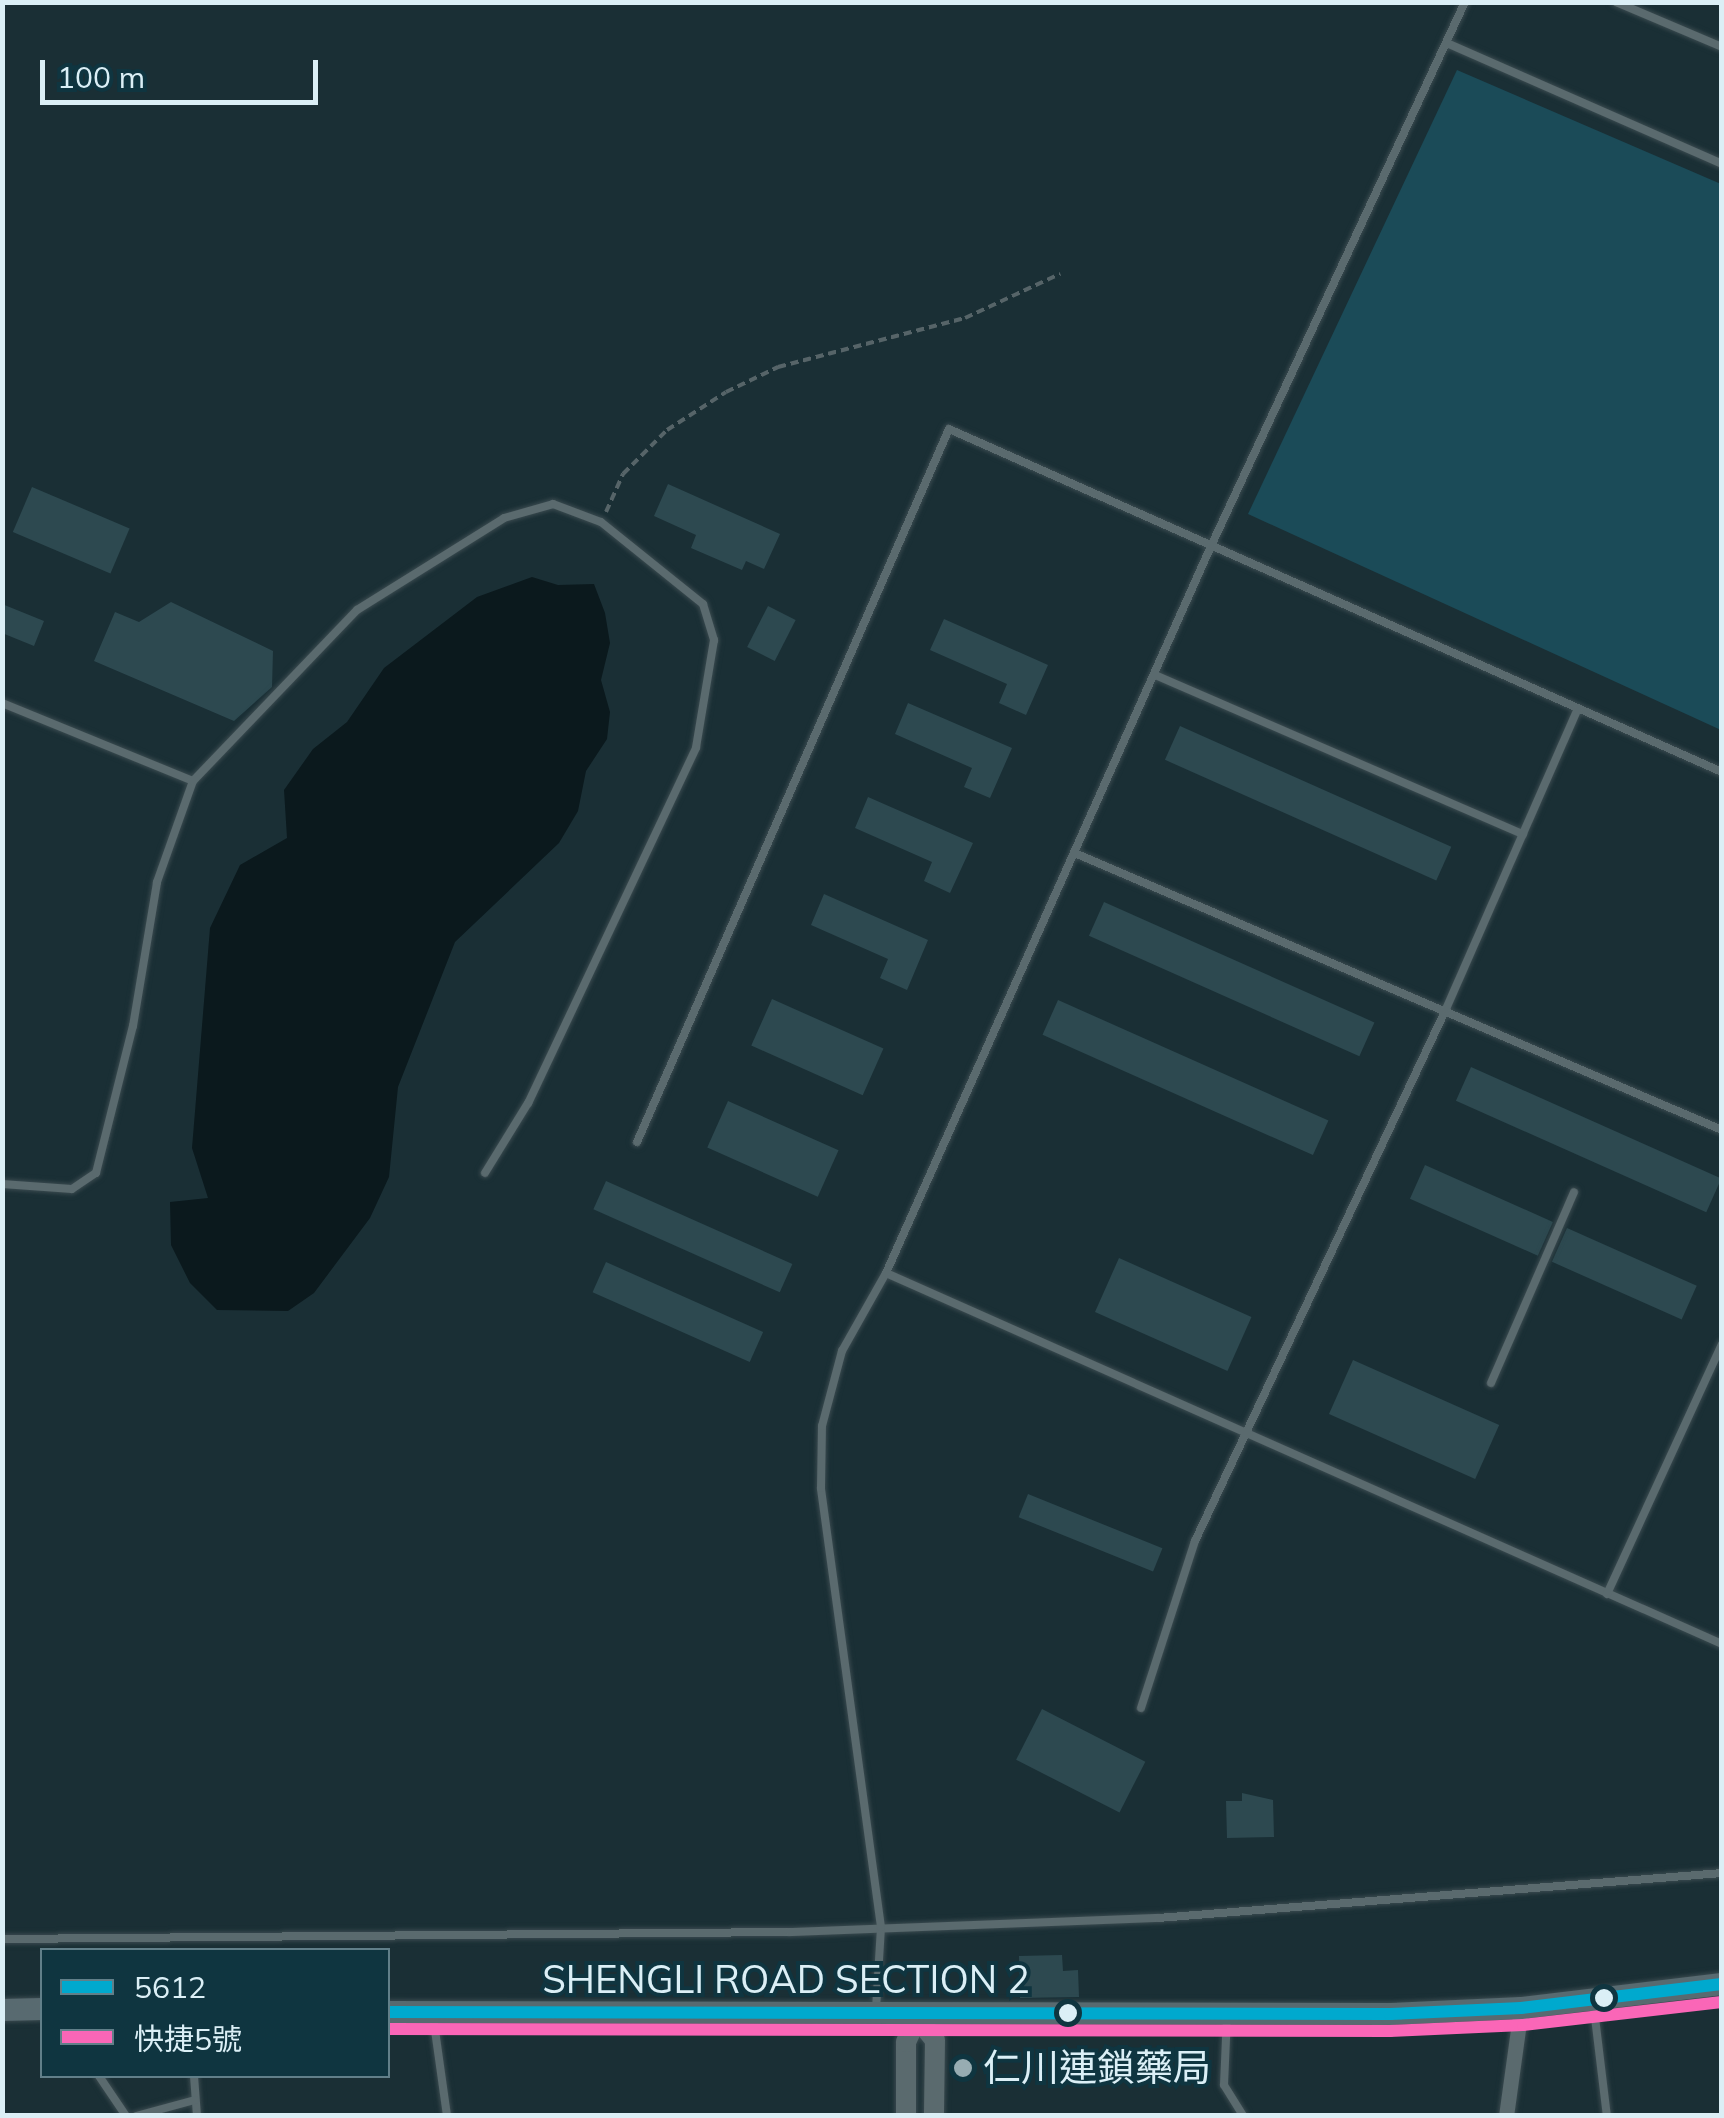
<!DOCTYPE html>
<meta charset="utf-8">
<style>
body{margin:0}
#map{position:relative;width:1724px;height:2118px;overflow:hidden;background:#1a2f35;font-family:Mulish,"Noto Sans TC",sans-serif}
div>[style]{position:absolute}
.green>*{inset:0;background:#1b4b58}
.water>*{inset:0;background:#0b191d}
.building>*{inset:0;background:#2d4950;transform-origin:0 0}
.path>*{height:4px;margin-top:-2px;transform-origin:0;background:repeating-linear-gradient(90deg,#566468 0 8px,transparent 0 13px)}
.roads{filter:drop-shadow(0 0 2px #3a4a4f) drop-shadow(0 0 2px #3a4a4f)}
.service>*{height:8px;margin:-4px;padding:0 4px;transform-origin:4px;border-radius:4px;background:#5a6a6e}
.minor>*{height:15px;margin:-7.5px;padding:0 7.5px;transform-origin:7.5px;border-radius:7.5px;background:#5a6a6e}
.tertiary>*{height:20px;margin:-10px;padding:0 10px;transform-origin:10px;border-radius:10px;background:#5a6a6e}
.secondary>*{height:22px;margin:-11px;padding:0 11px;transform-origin:11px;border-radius:11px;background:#586a70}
.bus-1>*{height:12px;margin:-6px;padding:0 6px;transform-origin:6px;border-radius:6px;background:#00a9ce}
.bus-2>*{height:12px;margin:-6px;padding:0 6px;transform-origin:6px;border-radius:6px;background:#fa66b7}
.dots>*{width:28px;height:28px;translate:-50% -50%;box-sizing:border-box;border:5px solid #0f3540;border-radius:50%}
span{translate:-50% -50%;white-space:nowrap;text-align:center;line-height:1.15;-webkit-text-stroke:8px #0f3540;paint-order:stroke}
.street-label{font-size:38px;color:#dbeff6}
.poi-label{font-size:38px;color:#dbeff6}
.left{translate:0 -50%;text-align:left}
.frame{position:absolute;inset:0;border:5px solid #dbeff6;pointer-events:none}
.legend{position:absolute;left:40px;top:1948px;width:350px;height:130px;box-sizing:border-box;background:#0f3540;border:2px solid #617f89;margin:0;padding:12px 18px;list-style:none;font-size:30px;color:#dbeff6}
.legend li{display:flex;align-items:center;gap:20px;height:50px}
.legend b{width:50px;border:2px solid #617f89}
.scale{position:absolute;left:40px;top:60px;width:278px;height:45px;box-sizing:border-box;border:5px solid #dbeff6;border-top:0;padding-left:12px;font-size:30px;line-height:35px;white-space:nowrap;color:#dbeff6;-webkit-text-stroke:8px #0f3540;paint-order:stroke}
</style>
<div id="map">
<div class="green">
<div style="clip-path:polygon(1457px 70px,1721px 184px,1721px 730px,1248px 514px)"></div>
</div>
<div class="water">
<div style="clip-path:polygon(532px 577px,558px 585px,594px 584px,605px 613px,610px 643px,601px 680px,610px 712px,607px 739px,586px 771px,578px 811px,559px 843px,455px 942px,398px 1087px,389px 1177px,370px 1218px,314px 1293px,288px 1311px,217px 1310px,190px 1283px,171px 1245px,170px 1202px,208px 1198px,192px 1148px,210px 928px,240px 865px,287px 838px,284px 790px,313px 749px,347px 722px,384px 668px,477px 597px)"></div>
</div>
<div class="building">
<div style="clip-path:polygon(668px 484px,780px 534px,764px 569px,746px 561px,742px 570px,691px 548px,696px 535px,654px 516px)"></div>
<div style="left:32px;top:487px;width:106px;height:49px;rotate:23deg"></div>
<div style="clip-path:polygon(171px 602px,273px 651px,272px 687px,234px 721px,94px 661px,115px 612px,139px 622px)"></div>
<div style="clip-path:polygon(2px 604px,44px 621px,34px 646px,2px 633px)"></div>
<div style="left:768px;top:606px;width:31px;height:46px;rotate:27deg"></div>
<div style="clip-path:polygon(944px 619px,1048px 665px,1026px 715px,999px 703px,1007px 684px,930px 650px)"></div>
<div style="clip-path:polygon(908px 703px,1012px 748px,990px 798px,964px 787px,972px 768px,895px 734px)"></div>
<div style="left:1180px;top:726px;width:297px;height:37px;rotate:24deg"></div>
<div style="clip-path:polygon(868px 797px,973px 843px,950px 893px,924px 881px,932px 862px,855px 828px)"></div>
<div style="clip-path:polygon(824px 894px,928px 940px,907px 990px,880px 978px,888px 959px,811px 925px)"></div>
<div style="left:1104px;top:902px;width:296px;height:37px;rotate:24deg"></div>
<div style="left:772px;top:999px;width:122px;height:51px;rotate:24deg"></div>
<div style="left:1058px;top:1000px;width:296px;height:38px;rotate:24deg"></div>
<div style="left:1471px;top:1067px;width:274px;height:37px;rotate:24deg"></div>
<div style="left:728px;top:1101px;width:121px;height:51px;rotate:24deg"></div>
<div style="left:1425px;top:1165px;width:140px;height:37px;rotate:24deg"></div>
<div style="left:606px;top:1181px;width:204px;height:31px;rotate:24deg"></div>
<div style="left:1567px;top:1228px;width:142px;height:37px;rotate:24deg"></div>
<div style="left:1119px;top:1258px;width:145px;height:59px;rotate:24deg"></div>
<div style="left:606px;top:1262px;width:172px;height:33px;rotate:24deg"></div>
<div style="left:1353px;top:1360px;width:160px;height:59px;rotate:24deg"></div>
<div style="left:1028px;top:1494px;width:145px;height:25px;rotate:22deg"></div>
<div style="left:1042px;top:1709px;width:116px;height:57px;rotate:27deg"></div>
<div style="clip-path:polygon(1242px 1793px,1273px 1800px,1274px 1837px,1227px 1838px,1226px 1801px,1242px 1801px)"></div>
<div style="clip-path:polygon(1062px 1955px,1063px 1971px,1078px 1970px,1079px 1997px,1020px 1998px,1019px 1956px)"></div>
</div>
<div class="path">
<div style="left:606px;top:512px;width:42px;rotate:-65.9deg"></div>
<div style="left:623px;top:474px;width:62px;rotate:-45deg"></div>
<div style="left:667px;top:430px;width:70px;rotate:-32.8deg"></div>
<div style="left:726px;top:392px;width:58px;rotate:-25.7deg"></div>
<div style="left:778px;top:367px;width:193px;rotate:-14.7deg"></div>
<div style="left:965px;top:318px;width:105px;rotate:-24.9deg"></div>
</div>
<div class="roads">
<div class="service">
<div style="left:1616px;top:2px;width:115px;rotate:23deg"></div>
<div style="left:1449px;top:44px;width:298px;rotate:23.7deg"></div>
<div style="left:1155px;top:675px;width:401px;rotate:23.4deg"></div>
<div style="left:2px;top:703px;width:206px;rotate:22.2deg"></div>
<div style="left:1077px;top:854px;width:702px;rotate:23.17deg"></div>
<div style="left:637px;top:1142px;width:778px;rotate:-66.37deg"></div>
<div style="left:949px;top:429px;width:846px;rotate:23.93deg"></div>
<div style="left:2px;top:1184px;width:70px;rotate:4.1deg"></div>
<div style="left:72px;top:1189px;width:29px;rotate:-34deg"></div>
<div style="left:96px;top:1173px;width:152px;rotate:-75.9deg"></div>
<div style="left:133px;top:1026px;width:146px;rotate:-80.5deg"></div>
<div style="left:157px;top:882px;width:107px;rotate:-70.4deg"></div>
<div style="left:193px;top:781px;width:237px;rotate:-46.2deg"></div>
<div style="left:357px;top:610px;width:173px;rotate:-32deg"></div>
<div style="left:504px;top:518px;width:51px;rotate:-15.9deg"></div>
<div style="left:553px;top:504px;width:51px;rotate:20.6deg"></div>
<div style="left:601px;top:522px;width:131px;rotate:38.8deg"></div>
<div style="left:703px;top:604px;width:38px;rotate:73deg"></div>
<div style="left:714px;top:640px;width:109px;rotate:99.5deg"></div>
<div style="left:696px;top:748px;width:393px;rotate:115.3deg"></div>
<div style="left:528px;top:1103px;width:82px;rotate:121.6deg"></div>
<div style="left:886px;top:1273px;width:915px;rotate:23.93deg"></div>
<div style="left:1491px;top:1383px;width:208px;rotate:-66.5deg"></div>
<div style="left:1607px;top:1594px;width:275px;rotate:-65.3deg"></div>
<div style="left:1141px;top:1708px;width:176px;rotate:-72.1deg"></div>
<div style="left:1195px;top:1541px;width:588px;rotate:-64.74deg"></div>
<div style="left:1446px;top:1009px;width:326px;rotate:-66.3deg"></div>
<div style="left:2px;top:1939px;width:788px;rotate:-0.51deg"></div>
<div style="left:790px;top:1932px;width:368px;rotate:-2.2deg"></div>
<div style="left:1158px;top:1918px;width:566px;rotate:-4.56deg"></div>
<div style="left:1593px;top:2001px;width:116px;rotate:83.1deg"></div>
<div style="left:876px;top:2009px;width:82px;rotate:-86.5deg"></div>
<div style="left:881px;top:1927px;width:443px;rotate:-97.8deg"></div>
<div style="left:821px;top:1488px;width:62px;rotate:-89.1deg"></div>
<div style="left:822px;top:1426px;width:78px;rotate:-75.1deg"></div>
<div style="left:842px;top:1351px;width:90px;rotate:-60.6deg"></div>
<div style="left:886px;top:1273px;width:799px;rotate:-65.91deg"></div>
<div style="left:1212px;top:544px;width:598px;rotate:-64.98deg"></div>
<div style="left:433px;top:2016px;width:101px;rotate:82deg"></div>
<div style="left:1227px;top:2016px;width:69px;rotate:92.5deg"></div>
<div style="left:1224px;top:2085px;width:36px;rotate:58deg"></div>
<div style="left:99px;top:2076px;width:48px;rotate:56deg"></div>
<div style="left:194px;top:2076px;width:40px;rotate:85.7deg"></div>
<div style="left:136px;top:2116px;width:61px;rotate:-15.2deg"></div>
</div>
<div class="minor">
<div style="left:1506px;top:2116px;width:109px;rotate:-82.1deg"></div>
</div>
<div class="tertiary">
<div style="left:906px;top:2116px;width:74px;rotate:-90deg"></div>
<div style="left:906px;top:2042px;width:26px;rotate:-65deg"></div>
<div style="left:917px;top:2018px;width:28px;rotate:51deg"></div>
<div style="left:935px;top:2040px;width:76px;rotate:90.8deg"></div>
</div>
<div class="secondary">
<div style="left:2px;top:2010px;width:40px;rotate:-1.4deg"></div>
<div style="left:388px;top:2012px;width:1002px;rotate:0.11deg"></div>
<div style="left:1390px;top:2014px;width:131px;rotate:-2.6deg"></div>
<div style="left:1521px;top:2008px;width:202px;rotate:-6.8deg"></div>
</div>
</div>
<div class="bus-1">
<div style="left:388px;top:2012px;width:1002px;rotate:0.11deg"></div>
<div style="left:1390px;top:2014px;width:131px;rotate:-2.6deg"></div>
<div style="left:1521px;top:2008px;width:202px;rotate:-6.8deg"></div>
</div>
<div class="bus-2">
<div style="left:388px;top:2029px;width:1002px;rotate:0.11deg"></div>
<div style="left:1390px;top:2031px;width:133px;rotate:-2.6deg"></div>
<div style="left:1523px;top:2025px;width:200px;rotate:-6.6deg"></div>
</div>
<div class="dots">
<div style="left:1604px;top:1998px;background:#dbeff6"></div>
<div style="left:1068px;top:2013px;background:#dbeff6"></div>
<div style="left:963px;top:2068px;background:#97acb2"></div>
</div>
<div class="street-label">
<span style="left:786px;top:1980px">SHENGLI ROAD SECTION 2</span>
</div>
<div class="poi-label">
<span class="left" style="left:983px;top:2068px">仁川連鎖藥局</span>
</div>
<div class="frame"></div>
<ul class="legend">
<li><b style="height:12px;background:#00a9ce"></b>5612</li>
<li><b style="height:12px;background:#fa66b7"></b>快捷5號</li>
</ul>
<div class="scale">100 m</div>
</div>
